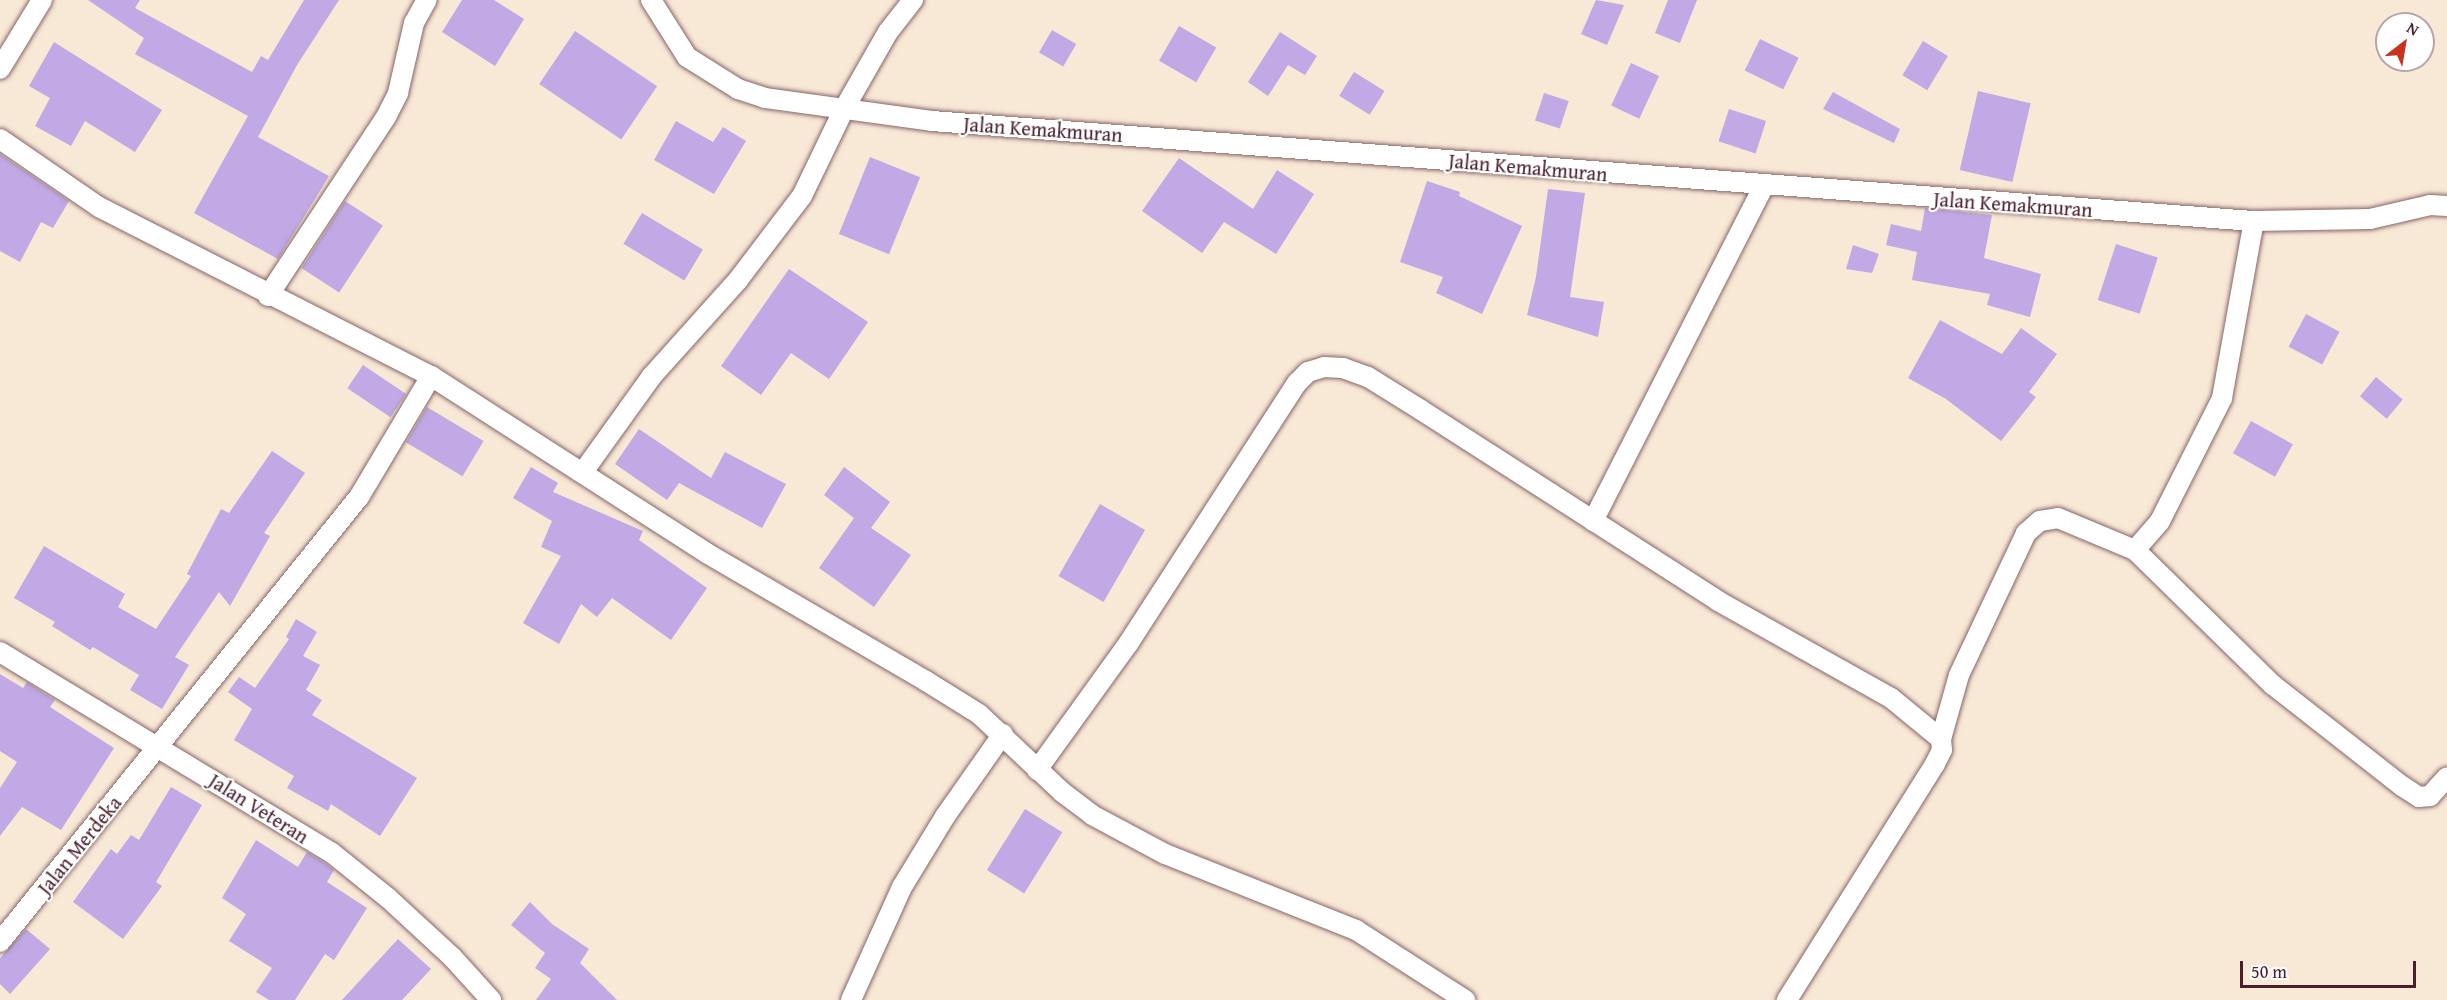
<!DOCTYPE html>
<style>
body{margin:0}
#map{position:relative;width:2447px;height:1000px;overflow:hidden;background:#f8e8d6;font-family:"Gentium Book Plus",serif}
div>[style]{position:absolute}
.building>*{inset:0;background:#c0a9e4;transform-origin:0 0}
.roads{filter:drop-shadow(0 0 2px #876567) drop-shadow(0 0 2px #876567)}
.minor>*{height:20px;margin:-10px;padding:0 10px;transform-origin:10px;border-radius:10px;background:#fff}
span{translate:-50% -50%;white-space:nowrap;text-align:center;line-height:1.15;-webkit-text-stroke:4.5px #fff;paint-order:stroke}
.street-label{font-size:20px;color:#4a1f2b}
.north{position:absolute;left:2375px;top:12px;width:60px;height:60px;box-sizing:border-box;background:#fff;border:2px solid #b7a5aa;border-radius:50%;rotate:31deg;font-size:16px;font-weight:700;line-height:24px;text-align:center;color:#4a1f2b}
.north::after{content:'';display:block;margin:auto;width:21px;height:27px;background:#c8321e;clip-path:polygon(50% 0,100% 100%,50% 72%,0 100%)}
.scale{position:absolute;left:2240px;top:961px;width:176px;height:27px;box-sizing:border-box;border:3px solid #4a1f2b;border-top:0;padding-left:8px;font-size:18px;line-height:21px;white-space:nowrap;color:#4a1f2b;-webkit-text-stroke:4px #fff;paint-order:stroke}
</style>
<div id="map">
<div class="building">
<div style="clip-path:polygon(88px 0,140px 0,135px 8px,252px 72px,261px 56px,268px 60px,304px 0,339px 0,297px 65px,258px 137px,329px 176px,278px 259px,194px 213px,248px 116px,135px 54px,144px 38px)"></div>
<div style="clip-path:polygon(462px 0,494px 0,524px 19px,495px 66px,442px 32px)"></div>
<div style="clip-path:polygon(1596px 0,1624px 5px,1607px 45px,1581px 34px)"></div>
<div style="clip-path:polygon(1668px 0,1697px 0,1680px 43px,1655px 33px)"></div>
<div style="left:1179px;top:26px;width:43px;height:40px;rotate:30deg"></div>
<div style="left:1052px;top:30px;width:28px;height:26px;rotate:30deg"></div>
<div style="left:575px;top:31px;width:99px;height:64px;rotate:34deg"></div>
<div style="clip-path:polygon(1280px 32px,1317px 56px,1305px 75px,1288px 65px,1268px 96px,1248px 82px)"></div>
<div style="left:1760px;top:39px;width:43px;height:35px;rotate:26deg"></div>
<div style="left:1923px;top:41px;width:29px;height:40px;rotate:31deg"></div>
<div style="clip-path:polygon(54px 42px,162px 110px,135px 152px,85px 121px,71px 146px,35px 126px,50px 98px,29px 86px)"></div>
<div style="left:1631px;top:63px;width:31px;height:47px;rotate:25deg"></div>
<div style="left:1354px;top:72px;width:36px;height:28px;rotate:32deg"></div>
<div style="left:1978px;top:91px;width:54px;height:81px;rotate:13deg"></div>
<div style="clip-path:polygon(1833px 92px,1900px 129px,1894px 143px,1823px 109px)"></div>
<div style="left:1544px;top:93px;width:26px;height:29px;rotate:18deg"></div>
<div style="left:1729px;top:109px;width:39px;height:34px;rotate:18deg"></div>
<div style="clip-path:polygon(676px 121px,713px 142px,723px 127px,746px 141px,714px 194px,654px 160px)"></div>
<div style="clip-path:polygon(0 154px,69px 201px,53px 228px,41px 222px,20px 262px,0 251px)"></div>
<div style="left:870px;top:157px;width:54px;height:83px;rotate:22deg"></div>
<div style="clip-path:polygon(1179px 158px,1253px 209px,1277px 170px,1314px 194px,1276px 254px,1224px 222px,1202px 253px,1142px 211px)"></div>
<div style="clip-path:polygon(1427px 181px,1460px 192px,1459px 196px,1522px 226px,1482px 314px,1436px 293px,1443px 277px,1400px 262px)"></div>
<div style="clip-path:polygon(1548px 189px,1585px 193px,1570px 297px,1604px 302px,1598px 337px,1527px 315px,1536px 277px)"></div>
<div style="left:345px;top:201px;width:45px;height:80px;rotate:33deg"></div>
<div style="clip-path:polygon(1925px 208px,1992px 215px,1984px 258px,2041px 274px,2030px 317px,1987px 305px,1990px 294px,1912px 280px,1917px 252px,1886px 245px,1891px 224px,1921px 231px)"></div>
<div style="left:642px;top:213px;width:71px;height:36px;rotate:31deg"></div>
<div style="left:2116px;top:244px;width:44px;height:59px;rotate:18deg"></div>
<div style="clip-path:polygon(1853px 245px,1879px 254px,1872px 273px,1846px 269px)"></div>
<div style="clip-path:polygon(789px 269px,868px 322px,829px 379px,791px 353px,761px 395px,721px 366px)"></div>
<div style="left:2306px;top:314px;width:38px;height:37px;rotate:28deg"></div>
<div style="clip-path:polygon(1940px 320px,2002px 354px,2021px 328px,2057px 354px,2029px 392px,2036px 397px,2001px 441px,1946px 399px,1908px 378px)"></div>
<div style="left:363px;top:365px;width:52px;height:28px;rotate:34deg"></div>
<div style="left:2376px;top:377px;width:35px;height:25px;rotate:40deg"></div>
<div style="left:427px;top:407px;width:66px;height:41px;rotate:31deg"></div>
<div style="left:2251px;top:421px;width:48px;height:37px;rotate:29deg"></div>
<div style="clip-path:polygon(639px 429px,711px 478px,725px 452px,786px 484px,762px 528px,679px 483px,667px 500px,615px 464px)"></div>
<div style="clip-path:polygon(272px 451px,305px 473px,264px 533px,270px 536px,230px 606px,219px 592px,175px 657px,189px 665px,162px 709px,130px 690px,139px 675px,93px 647px,90px 650px,52px 626px,55px 622px,14px 598px,44px 546px,125px 594px,118px 607px,156px 629px,191px 576px,187px 574px,221px 509px,229px 513px)"></div>
<div style="clip-path:polygon(531px 467px,558px 483px,553px 492px,643px 531px,639px 540px,707px 588px,671px 640px,612px 598px,597px 617px,581px 604px,559px 644px,523px 623px,561px 556px,541px 547px,552px 521px,513px 498px)"></div>
<div style="clip-path:polygon(844px 467px,890px 502px,871px 528px,911px 555px,874px 607px,819px 568px,854px 518px,824px 495px)"></div>
<div style="left:1100px;top:504px;width:52px;height:83px;rotate:30deg"></div>
<div style="clip-path:polygon(296px 619px,317px 632px,303px 656px,320px 665px,306px 690px,322px 700px,312px 715px,417px 778px,380px 836px,331px 804px,328px 811px,287px 788px,294px 776px,234px 740px,252px 709px,228px 692px,239px 677px,255px 688px,289px 639px,286px 637px)"></div>
<div style="clip-path:polygon(0 674px,23px 688px,27px 682px,36px 688px,55px 700px,50px 707px,114px 748px,61px 830px,22px 807px,0 836px,0 788px,17px 762px,0 751px)"></div>
<div style="clip-path:polygon(171px 787px,202px 805px,156px 882px,162px 886px,123px 939px,73px 902px,111px 849px,117px 854px,131px 835px,139px 840px)"></div>
<div style="left:1025px;top:809px;width:44px;height:72px;rotate:32deg"></div>
<div style="clip-path:polygon(256px 840px,298px 867px,307px 852px,325px 863px,334px 870px,327px 882px,367px 908px,334px 960px,325px 954px,295px 1000px,269px 1000px,256px 992px,272px 968px,229px 941px,246px 914px,222px 898px)"></div>
<div style="clip-path:polygon(530px 902px,552px 924px,589px 949px,580px 963px,617px 1000px,536px 1000px,551px 979px,535px 968px,545px 953px,511px 925px)"></div>
<div style="clip-path:polygon(26px 929px,50px 949px,10px 994px,0 984px,0 958px)"></div>
<div style="clip-path:polygon(398px 939px,431px 969px,402px 1000px,342px 1000px)"></div>
</div>
<div class="roads">
<div class="minor">
<div style="left:651px;top:0;width:67px;rotate:57.7deg"></div>
<div style="left:687px;top:57px;width:60px;rotate:32.1deg"></div>
<div style="left:738px;top:89px;width:28px;rotate:18deg"></div>
<div style="left:765px;top:98px;width:169px;rotate:7.8deg"></div>
<div style="left:932px;top:121px;width:1326px;rotate:4.33deg"></div>
<div style="left:2254px;top:221px;width:116px;rotate:-1deg"></div>
<div style="left:2370px;top:219px;width:62px;rotate:-13.1deg"></div>
<div style="left:2430px;top:205px;width:17px;rotate:3deg"></div>
<div style="left:0;top:69px;width:81px;rotate:-58.7deg"></div>
<div style="left:0;top:139px;width:120px;rotate:34.5deg"></div>
<div style="left:99px;top:207px;width:373px;rotate:27deg"></div>
<div style="left:431px;top:376px;width:329px;rotate:32.7deg"></div>
<div style="left:708px;top:554px;width:252px;rotate:30.2deg"></div>
<div style="left:926px;top:681px;width:62px;rotate:31.9deg"></div>
<div style="left:979px;top:714px;width:114px;rotate:43.2deg"></div>
<div style="left:1062px;top:792px;width:38px;rotate:37deg"></div>
<div style="left:1092px;top:815px;width:83px;rotate:28.1deg"></div>
<div style="left:1165px;top:854px;width:206px;rotate:21.7deg"></div>
<div style="left:1356px;top:930px;width:130px;rotate:32.7deg"></div>
<div style="left:268px;top:296px;width:214px;rotate:-56.6deg"></div>
<div style="left:386px;top:117px;width:27px;rotate:-63deg"></div>
<div style="left:398px;top:93px;width:72px;rotate:-77.1deg"></div>
<div style="left:414px;top:23px;width:26px;rotate:-61deg"></div>
<div style="left:583px;top:472px;width:118px;rotate:-54.3deg"></div>
<div style="left:652px;top:376px;width:129px;rotate:-48.1deg"></div>
<div style="left:738px;top:280px;width:106px;rotate:-52.7deg"></div>
<div style="left:802px;top:196px;width:97px;rotate:-64.2deg"></div>
<div style="left:844px;top:109px;width:89px;rotate:-60.3deg"></div>
<div style="left:888px;top:32px;width:41px;rotate:-52deg"></div>
<div style="left:1593px;top:521px;width:375px;rotate:-63deg"></div>
<div style="left:2135px;top:550px;width:193px;rotate:44.4deg"></div>
<div style="left:2273px;top:685px;width:164px;rotate:38.1deg"></div>
<div style="left:2402px;top:786px;width:20px;rotate:33deg"></div>
<div style="left:2419px;top:797px;width:11px;rotate:-5deg"></div>
<div style="left:2430px;top:796px;width:25px;rotate:-48deg"></div>
<div style="left:0;top:652px;width:388px;rotate:31.2deg"></div>
<div style="left:332px;top:853px;width:72px;rotate:38.8deg"></div>
<div style="left:388px;top:898px;width:88px;rotate:42.7deg"></div>
<div style="left:453px;top:958px;width:57px;rotate:47.9deg"></div>
<div style="left:1941px;top:739px;width:66px;rotate:-74.3deg"></div>
<div style="left:1959px;top:675px;width:157px;rotate:-64.7deg"></div>
<div style="left:2026px;top:533px;width:18px;rotate:-41deg"></div>
<div style="left:2040px;top:521px;width:18px;rotate:-9deg"></div>
<div style="left:2058px;top:518px;width:83px;rotate:22.6deg"></div>
<div style="left:2135px;top:550px;width:38px;rotate:-49deg"></div>
<div style="left:2160px;top:521px;width:138px;rotate:-63.2deg"></div>
<div style="left:2222px;top:398px;width:180px;rotate:-79.8deg"></div>
<div style="left:1037px;top:770px;width:155px;rotate:-54.2deg"></div>
<div style="left:1128px;top:644px;width:311px;rotate:-57.1deg"></div>
<div style="left:1297px;top:383px;width:16px;rotate:-45deg"></div>
<div style="left:1308px;top:372px;width:17px;rotate:-17deg"></div>
<div style="left:1324px;top:367px;width:19px;rotate:3deg"></div>
<div style="left:1343px;top:368px;width:27px;rotate:20deg"></div>
<div style="left:1368px;top:377px;width:62px;rotate:31.9deg"></div>
<div style="left:1421px;top:410px;width:353px;rotate:32.7deg"></div>
<div style="left:1718px;top:601px;width:198px;rotate:29.3deg"></div>
<div style="left:1891px;top:698px;width:65px;rotate:39.4deg"></div>
<div style="left:1941px;top:739px;width:11px;rotate:85deg"></div>
<div style="left:1942px;top:750px;width:16px;rotate:117deg"></div>
<div style="left:1935px;top:764px;width:279px;rotate:122.1deg"></div>
<div style="left:0;top:942px;width:572px;rotate:-51.11deg"></div>
<div style="left:359px;top:497px;width:141px;rotate:-59.2deg"></div>
<div style="left:851px;top:1000px;width:124px;rotate:-65.7deg"></div>
<div style="left:902px;top:887px;width:84px;rotate:-58.6deg"></div>
<div style="left:946px;top:815px;width:99px;rotate:-54.9deg"></div>
</div>
</div>
<div class="street-label">
<span style="left:1043px;top:129px;rotate:4deg">Jalan Kemakmuran</span>
<span style="left:1528px;top:167px;rotate:5deg">Jalan Kemakmuran</span>
<span style="left:2013px;top:204px;rotate:4deg">Jalan Kemakmuran</span>
<span style="left:259px;top:808px;rotate:32deg">Jalan Veteran</span>
<span style="left:79px;top:845px;rotate:-51deg">Jalan Merdeka</span>
</div>
<div class="north">N</div>
<div class="scale">50 m</div>
</div>
